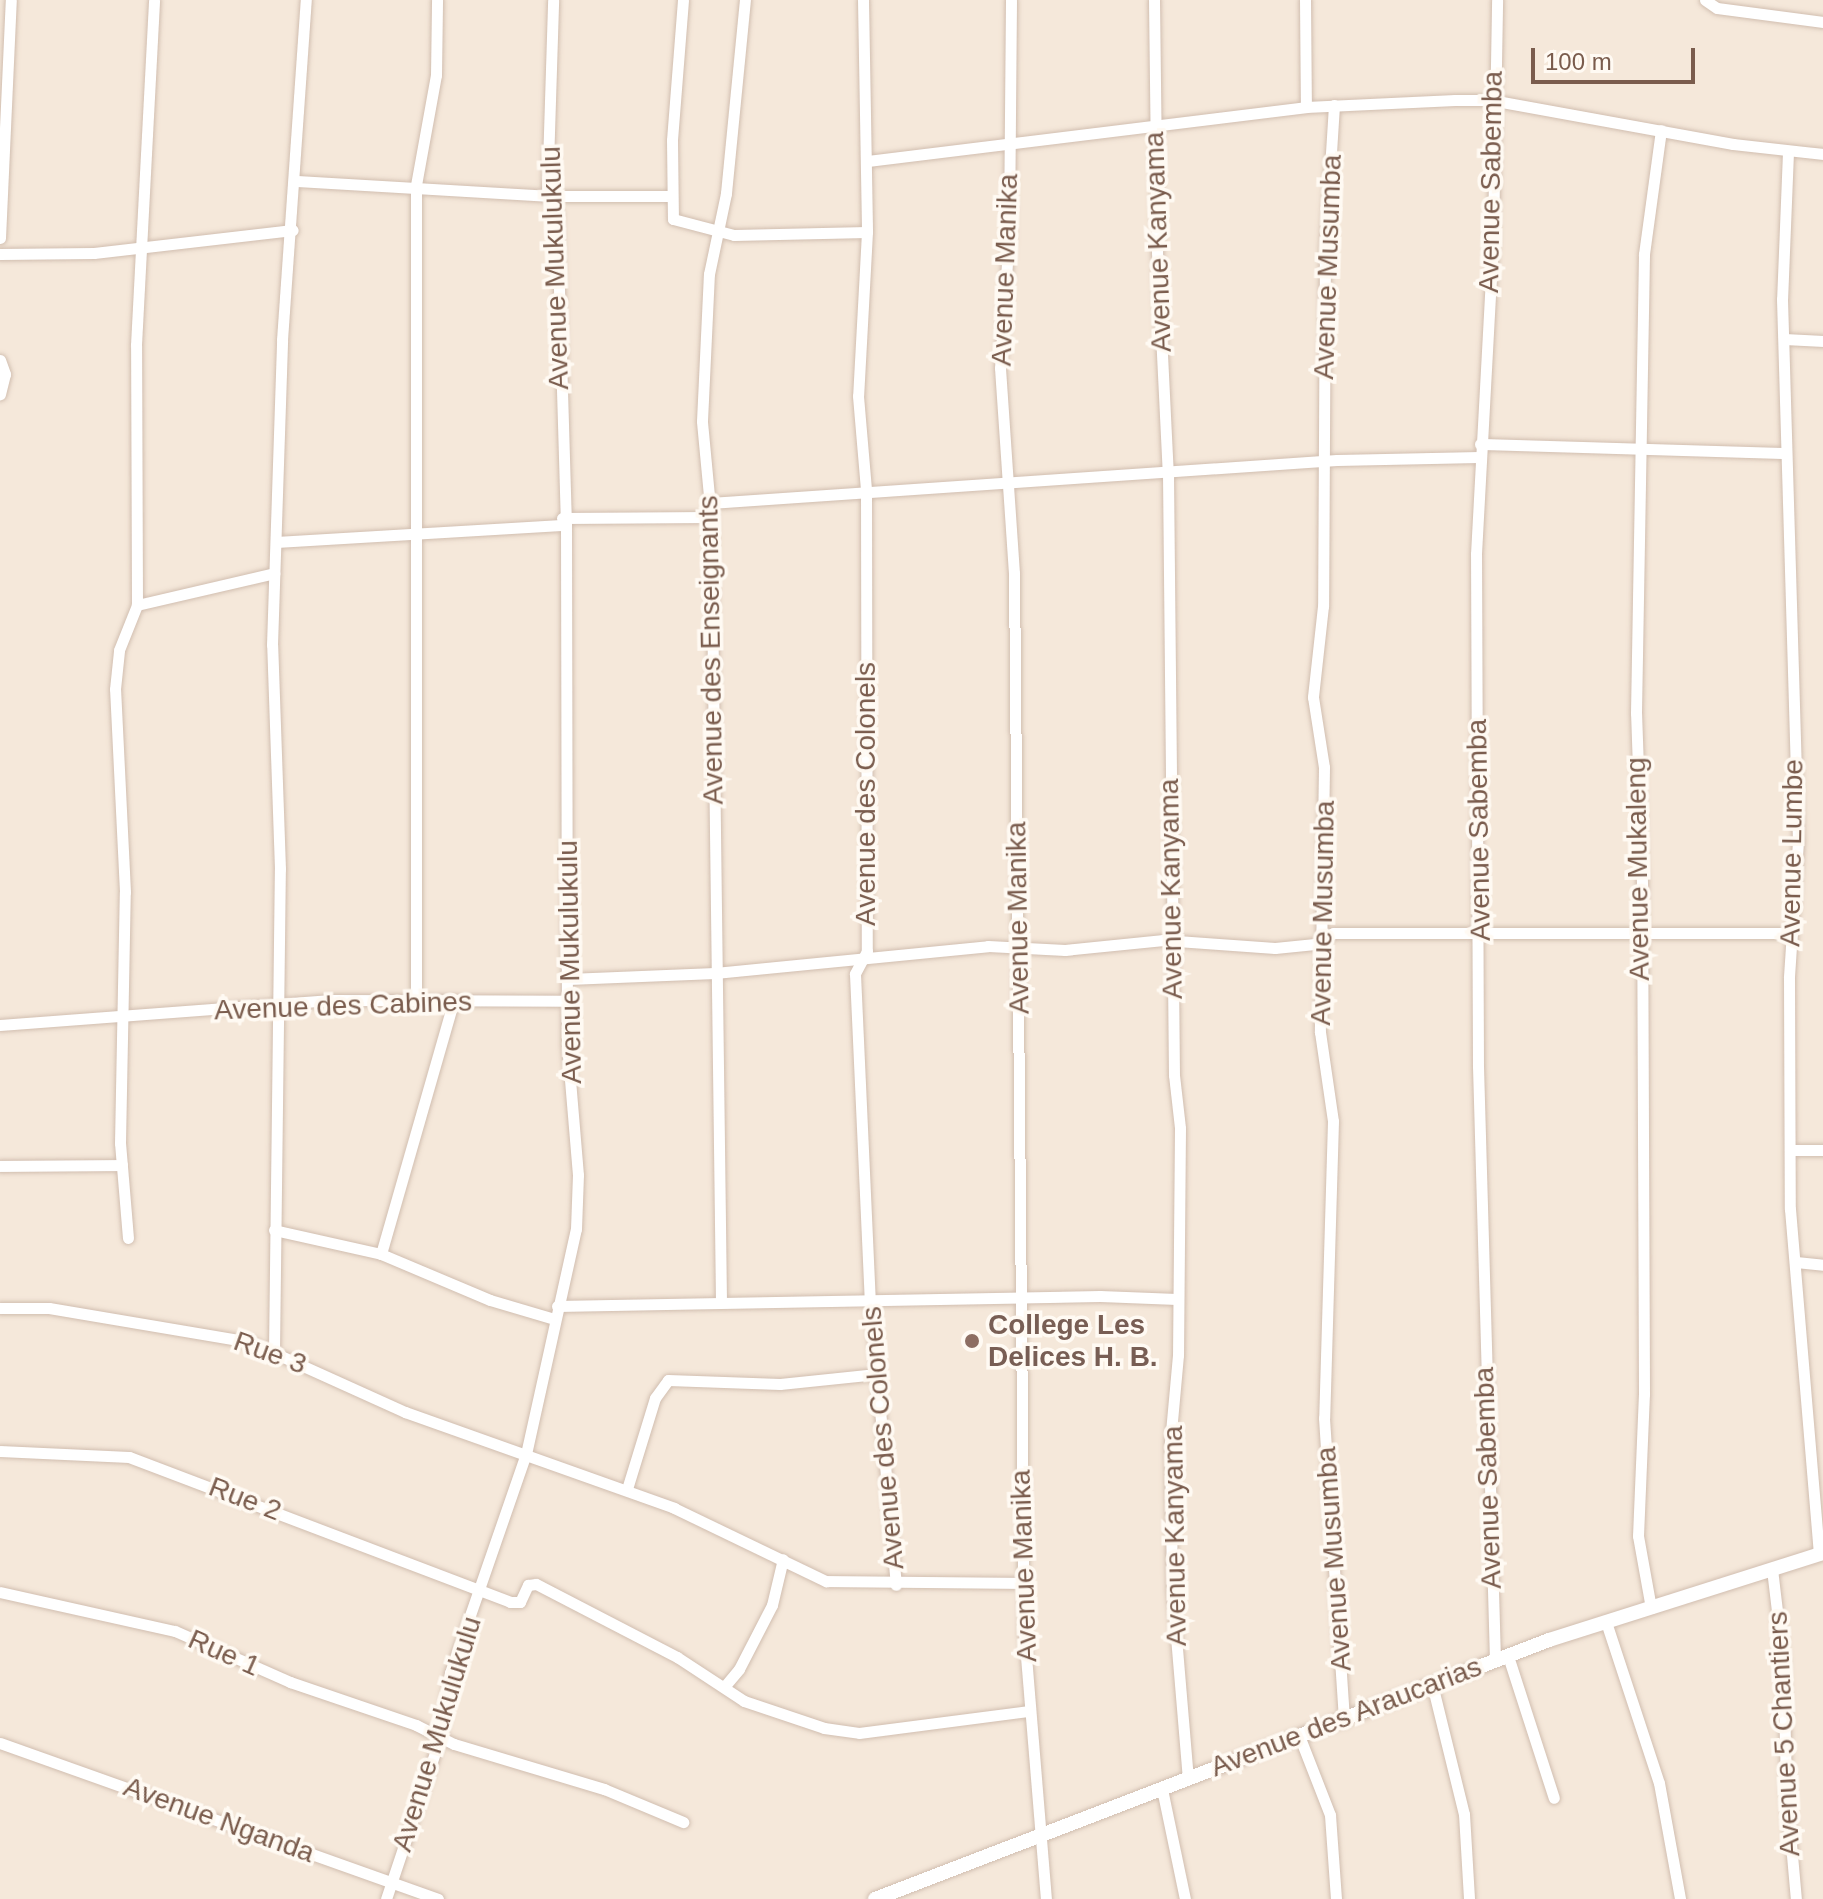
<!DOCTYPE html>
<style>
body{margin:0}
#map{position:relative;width:1823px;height:1899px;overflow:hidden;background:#fdf6ec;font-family:Arial,sans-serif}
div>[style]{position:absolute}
.residential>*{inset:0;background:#f5e8da;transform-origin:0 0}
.roads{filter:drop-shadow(0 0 2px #d1beb0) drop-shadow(0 0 2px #d1beb0)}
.street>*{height:11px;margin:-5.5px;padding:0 5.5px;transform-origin:5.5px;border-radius:5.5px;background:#fff}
.secondary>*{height:14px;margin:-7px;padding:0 7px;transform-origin:7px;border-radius:7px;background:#fff}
.dots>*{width:22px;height:22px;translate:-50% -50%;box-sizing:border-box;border:4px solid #fffaf3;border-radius:50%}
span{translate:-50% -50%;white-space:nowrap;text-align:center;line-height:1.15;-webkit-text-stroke:7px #fffaf3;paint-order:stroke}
.street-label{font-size:28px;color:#7a5c4d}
.education-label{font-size:28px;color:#785e54;font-weight:700}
.left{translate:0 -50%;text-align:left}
.scale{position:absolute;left:1531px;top:48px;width:164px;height:36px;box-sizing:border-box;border:4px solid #7a5c4d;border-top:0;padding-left:10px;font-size:24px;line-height:28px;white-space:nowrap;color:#7a5c4d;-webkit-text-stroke:6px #fffaf3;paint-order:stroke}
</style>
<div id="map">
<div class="residential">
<div style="left:0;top:0;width:1823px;height:1899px"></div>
</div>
<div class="roads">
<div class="street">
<div style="left:683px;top:0;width:140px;rotate:94.5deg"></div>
<div style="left:672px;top:140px;width:79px;rotate:89.3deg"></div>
<div style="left:673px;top:219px;width:63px;rotate:14.7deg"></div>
<div style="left:734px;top:235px;width:133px;rotate:-1.3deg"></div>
<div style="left:863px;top:0;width:232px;rotate:89deg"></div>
<div style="left:867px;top:232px;width:164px;rotate:93.1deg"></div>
<div style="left:858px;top:396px;width:94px;rotate:85.1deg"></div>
<div style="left:866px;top:490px;width:461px;rotate:89.9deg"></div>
<div style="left:867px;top:951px;width:26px;rotate:118deg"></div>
<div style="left:855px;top:974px;width:326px;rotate:87.4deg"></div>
<div style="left:870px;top:1300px;width:286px;rotate:84.8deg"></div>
<div style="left:1011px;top:0;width:233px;rotate:90.5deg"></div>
<div style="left:1009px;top:233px;width:135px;rotate:93.8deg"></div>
<div style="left:1000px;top:368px;width:205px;rotate:86.1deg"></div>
<div style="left:1014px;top:573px;width:1059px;rotate:89.46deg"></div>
<div style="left:1024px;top:1632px;width:268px;rotate:85.3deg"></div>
<div style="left:1154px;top:0;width:252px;rotate:89.3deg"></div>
<div style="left:1157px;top:252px;width:222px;rotate:87.2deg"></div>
<div style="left:1168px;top:474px;width:601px;rotate:89.43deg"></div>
<div style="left:1174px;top:1075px;width:53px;rotate:83.5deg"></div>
<div style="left:1180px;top:1128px;width:227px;rotate:90.5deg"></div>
<div style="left:1178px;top:1355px;width:88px;rotate:95.2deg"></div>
<div style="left:1170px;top:1443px;width:146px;rotate:89.2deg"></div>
<div style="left:1172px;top:1589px;width:190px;rotate:85.2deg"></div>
<div style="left:1305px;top:0;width:107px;rotate:89.5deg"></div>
<div style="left:1705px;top:0;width:14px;rotate:34deg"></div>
<div style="left:1717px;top:8px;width:107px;rotate:7.5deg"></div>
<div style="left:1334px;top:105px;width:142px;rotate:93.6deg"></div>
<div style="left:1325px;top:247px;width:359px;rotate:90.3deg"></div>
<div style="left:1323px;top:606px;width:92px;rotate:96.3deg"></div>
<div style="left:1313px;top:697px;width:71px;rotate:81.1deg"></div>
<div style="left:1324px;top:767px;width:265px;rotate:90.9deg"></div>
<div style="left:1320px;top:1032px;width:90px;rotate:81.7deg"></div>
<div style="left:1333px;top:1121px;width:297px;rotate:91.7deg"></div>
<div style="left:1324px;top:1418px;width:304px;rotate:86.2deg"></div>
<div style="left:1788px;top:152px;width:147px;rotate:92.3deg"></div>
<div style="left:1782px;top:299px;width:542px;rotate:88.31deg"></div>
<div style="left:1798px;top:841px;width:137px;rotate:93.8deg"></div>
<div style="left:1789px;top:978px;width:231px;rotate:89.8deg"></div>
<div style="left:1790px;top:1209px;width:346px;rotate:85.2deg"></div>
<div style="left:867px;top:161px;width:442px;rotate:-7deg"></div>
<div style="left:1306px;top:107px;width:149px;rotate:-2.7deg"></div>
<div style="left:1455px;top:100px;width:36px"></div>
<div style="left:1491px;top:100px;width:246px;rotate:10.3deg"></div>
<div style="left:1733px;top:144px;width:91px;rotate:6.3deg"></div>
<div style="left:297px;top:181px;width:250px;rotate:3.4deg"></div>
<div style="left:547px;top:196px;width:124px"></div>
<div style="left:0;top:238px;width:238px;rotate:-87.4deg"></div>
<div style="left:0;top:254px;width:94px;rotate:-0.6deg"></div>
<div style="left:94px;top:253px;width:200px;rotate:-6.6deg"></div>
<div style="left:1785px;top:339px;width:38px;rotate:3deg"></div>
<div style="left:0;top:360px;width:15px;rotate:70deg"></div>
<div style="left:5px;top:374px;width:21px;rotate:104deg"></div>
<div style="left:1480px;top:444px;width:305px;rotate:1.7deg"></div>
<div style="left:710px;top:503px;width:628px;rotate:-3.92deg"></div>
<div style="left:1337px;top:460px;width:142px;rotate:-1.2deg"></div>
<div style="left:562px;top:518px;width:149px;rotate:-0.4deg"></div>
<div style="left:276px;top:542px;width:290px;rotate:-3.4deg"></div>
<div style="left:137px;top:605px;width:141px;rotate:-13.1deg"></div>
<div style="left:568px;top:979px;width:147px;rotate:-2.3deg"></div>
<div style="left:715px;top:973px;width:274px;rotate:-5.6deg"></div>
<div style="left:988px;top:946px;width:77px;rotate:3deg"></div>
<div style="left:1065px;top:950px;width:99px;rotate:-5.8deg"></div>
<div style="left:1163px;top:940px;width:112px;rotate:4.1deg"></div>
<div style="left:1275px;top:948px;width:40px;rotate:-5.7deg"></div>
<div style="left:1315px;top:944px;width:21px;rotate:-31deg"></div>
<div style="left:1333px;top:933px;width:459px"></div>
<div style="left:416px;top:998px;width:813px;rotate:-90deg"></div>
<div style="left:416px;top:185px;width:112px;rotate:-79.7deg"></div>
<div style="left:436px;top:75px;width:75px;rotate:-89.2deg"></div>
<div style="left:0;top:1025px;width:332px;rotate:-4.3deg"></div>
<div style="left:331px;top:1000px;width:236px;rotate:0.2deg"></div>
<div style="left:1790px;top:1150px;width:33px"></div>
<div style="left:0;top:1166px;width:122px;rotate:-0.5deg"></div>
<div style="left:274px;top:1230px;width:110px;rotate:12.6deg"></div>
<div style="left:381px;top:1254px;width:118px;rotate:22.9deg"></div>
<div style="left:490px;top:1300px;width:67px;rotate:16.5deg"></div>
<div style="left:128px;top:1238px;width:95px;rotate:-94.8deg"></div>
<div style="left:120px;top:1143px;width:251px;rotate:-88.9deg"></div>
<div style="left:125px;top:892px;width:203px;rotate:-92.8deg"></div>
<div style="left:115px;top:689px;width:39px;rotate:-84deg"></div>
<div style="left:119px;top:650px;width:48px;rotate:-68.2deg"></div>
<div style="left:137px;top:605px;width:260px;rotate:-90.2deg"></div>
<div style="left:136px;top:345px;width:345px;rotate:-87deg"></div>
<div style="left:381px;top:1254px;width:264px;rotate:-74deg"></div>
<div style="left:1796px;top:1262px;width:27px;rotate:6deg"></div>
<div style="left:721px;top:1302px;width:785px;rotate:-90.73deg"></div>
<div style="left:711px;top:517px;width:96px;rotate:-95.4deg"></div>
<div style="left:702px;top:421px;width:147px;rotate:-87.3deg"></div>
<div style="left:709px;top:274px;width:83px;rotate:-78.1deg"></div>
<div style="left:726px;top:193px;width:194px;rotate:-84.4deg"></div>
<div style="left:557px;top:1306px;width:543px;rotate:-1.06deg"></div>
<div style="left:1100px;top:1296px;width:77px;rotate:2.2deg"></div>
<div style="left:0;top:1308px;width:49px"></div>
<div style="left:49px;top:1308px;width:204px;rotate:9.6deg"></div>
<div style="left:250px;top:1342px;width:170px;rotate:24.3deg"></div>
<div style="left:405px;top:1412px;width:286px;rotate:19.6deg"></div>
<div style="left:674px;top:1508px;width:169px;rotate:25.7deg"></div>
<div style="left:826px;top:1581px;width:197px;rotate:0.6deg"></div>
<div style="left:274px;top:1351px;width:482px;rotate:-89.3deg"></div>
<div style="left:280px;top:869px;width:224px;rotate:-92deg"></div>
<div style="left:272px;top:645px;width:305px;rotate:-88.1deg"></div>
<div style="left:282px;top:340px;width:341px;rotate:-86deg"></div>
<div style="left:0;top:1451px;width:129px;rotate:2.7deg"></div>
<div style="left:129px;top:1457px;width:408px;rotate:20.8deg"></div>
<div style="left:510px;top:1602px;width:10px"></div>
<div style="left:520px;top:1602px;width:19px;rotate:-65deg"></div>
<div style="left:528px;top:1585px;width:8px;rotate:-7deg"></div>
<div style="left:536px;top:1584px;width:159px;rotate:27.4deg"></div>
<div style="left:677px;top:1657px;width:80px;rotate:33.3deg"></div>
<div style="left:744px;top:1701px;width:84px;rotate:18.6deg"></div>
<div style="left:824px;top:1728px;width:35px;rotate:8deg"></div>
<div style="left:859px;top:1733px;width:170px;rotate:-7.4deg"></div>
<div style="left:627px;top:1489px;width:95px;rotate:-72.9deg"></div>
<div style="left:655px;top:1398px;width:22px;rotate:-54deg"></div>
<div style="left:668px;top:1380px;width:112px;rotate:2deg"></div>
<div style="left:780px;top:1384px;width:97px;rotate:-5.9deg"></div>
<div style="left:1772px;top:1569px;width:93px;rotate:83.2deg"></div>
<div style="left:1783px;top:1661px;width:127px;rotate:88.6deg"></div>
<div style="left:1786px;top:1788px;width:111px;rotate:84.9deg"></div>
<div style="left:0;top:1592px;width:179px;rotate:12.6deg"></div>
<div style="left:175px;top:1631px;width:126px;rotate:23.9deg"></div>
<div style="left:290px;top:1682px;width:133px;rotate:18.8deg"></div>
<div style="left:416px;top:1725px;width:42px;rotate:26.6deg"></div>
<div style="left:454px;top:1744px;width:157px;rotate:16.7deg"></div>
<div style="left:604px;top:1789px;width:86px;rotate:22.7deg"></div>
<div style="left:1651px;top:1608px;width:73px;rotate:-100.2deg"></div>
<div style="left:1638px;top:1536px;width:142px;rotate:-87.6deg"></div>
<div style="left:1644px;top:1394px;width:511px;rotate:-90.22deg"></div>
<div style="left:1642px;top:883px;width:170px;rotate:-92deg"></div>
<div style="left:1636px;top:713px;width:459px;rotate:-89deg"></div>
<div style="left:1644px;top:254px;width:125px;rotate:-82.2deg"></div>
<div style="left:1606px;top:1622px;width:169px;rotate:71.8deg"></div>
<div style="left:1659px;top:1783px;width:118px;rotate:79.7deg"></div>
<div style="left:1508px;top:1656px;width:149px;rotate:72.1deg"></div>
<div style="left:1495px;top:1660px;width:594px;rotate:-91.64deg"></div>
<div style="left:1478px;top:1066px;width:512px;rotate:-90.22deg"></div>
<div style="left:1476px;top:554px;width:318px;rotate:-86.9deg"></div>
<div style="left:1493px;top:236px;width:236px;rotate:-89deg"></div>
<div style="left:1432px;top:1684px;width:134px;rotate:76.2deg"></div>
<div style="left:1464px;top:1814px;width:85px;rotate:86.6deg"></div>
<div style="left:724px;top:1687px;width:23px;rotate:-50deg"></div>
<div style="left:739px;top:1669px;width:72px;rotate:-62.7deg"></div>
<div style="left:772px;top:1605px;width:47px;rotate:-76.6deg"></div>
<div style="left:1300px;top:1738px;width:83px;rotate:68.7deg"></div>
<div style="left:1330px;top:1815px;width:84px;rotate:85.9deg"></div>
<div style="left:0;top:1743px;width:465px;rotate:19.6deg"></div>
<div style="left:1162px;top:1789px;width:112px;rotate:78.2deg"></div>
<div style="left:386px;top:1899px;width:170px;rotate:-71.5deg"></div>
<div style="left:440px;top:1738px;width:66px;rotate:-81.3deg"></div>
<div style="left:450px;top:1673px;width:232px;rotate:-70.9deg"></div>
<div style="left:526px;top:1454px;width:230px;rotate:-77.5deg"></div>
<div style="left:576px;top:1229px;width:54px;rotate:-87.9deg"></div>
<div style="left:578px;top:1175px;width:131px;rotate:-94.8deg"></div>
<div style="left:567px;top:1044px;width:519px;rotate:-90.11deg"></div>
<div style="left:566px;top:525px;width:312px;rotate:-91.7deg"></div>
<div style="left:557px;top:213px;width:20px;rotate:-120deg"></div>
<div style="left:547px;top:196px;width:196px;rotate:-88.2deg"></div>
</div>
<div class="secondary">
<div style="left:875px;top:1899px;width:722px;rotate:-21.02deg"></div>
<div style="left:1549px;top:1640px;width:287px;rotate:-17.6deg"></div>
</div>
</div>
<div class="dots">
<div style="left:972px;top:1341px;background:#8d6e63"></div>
</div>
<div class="street-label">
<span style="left:1491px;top:182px;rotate:-89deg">Avenue Sabemba</span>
<span style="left:1158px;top:242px;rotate:-92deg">Avenue Kanyama</span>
<span style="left:1328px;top:267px;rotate:-88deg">Avenue Musumba</span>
<span style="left:555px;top:268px;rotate:-92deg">Avenue Mukulukulu</span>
<span style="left:1005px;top:270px;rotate:-88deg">Avenue Manika</span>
<span style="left:711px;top:650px;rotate:-91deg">Avenue des Enseignants</span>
<span style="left:866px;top:794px;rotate:-90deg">Avenue des Colonels</span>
<span style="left:1479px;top:830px;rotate:-91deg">Avenue Sabemba</span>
<span style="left:1792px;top:853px;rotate:-89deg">Avenue Lumbe</span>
<span style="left:1638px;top:869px;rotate:-91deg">Avenue Mukaleng</span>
<span style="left:1171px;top:889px;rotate:-91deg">Avenue Kanyama</span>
<span style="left:1323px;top:913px;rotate:-89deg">Avenue Musumba</span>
<span style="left:1018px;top:918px;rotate:-91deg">Avenue Manika</span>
<span style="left:570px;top:962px;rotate:-91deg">Avenue Mukulukulu</span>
<span style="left:343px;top:1006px;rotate:-2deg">Avenue des Cabines</span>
<span style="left:270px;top:1353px;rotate:20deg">Rue 3</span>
<span style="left:883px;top:1438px;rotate:-95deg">Avenue des Colonels</span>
<span style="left:1488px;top:1478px;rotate:-92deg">Avenue Sabemba</span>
<span style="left:245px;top:1499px;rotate:21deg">Rue 2</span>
<span style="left:1175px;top:1536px;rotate:-91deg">Avenue Kanyama</span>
<span style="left:1334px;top:1559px;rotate:-94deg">Avenue Musumba</span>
<span style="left:1024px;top:1566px;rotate:-92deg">Avenue Manika</span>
<span style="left:224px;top:1653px;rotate:24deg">Rue 1</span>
<span style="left:1346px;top:1717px;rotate:-21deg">Avenue des Araucarias</span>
<span style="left:437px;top:1734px;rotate:-73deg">Avenue Mukulukulu</span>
<span style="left:1784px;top:1734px;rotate:-93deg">Avenue 5 Chantiers</span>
<span style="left:219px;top:1820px;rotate:20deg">Avenue Nganda</span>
</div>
<div class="education-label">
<span class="left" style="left:988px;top:1341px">College Les<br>Delices H. B.</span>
</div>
<div class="scale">100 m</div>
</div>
